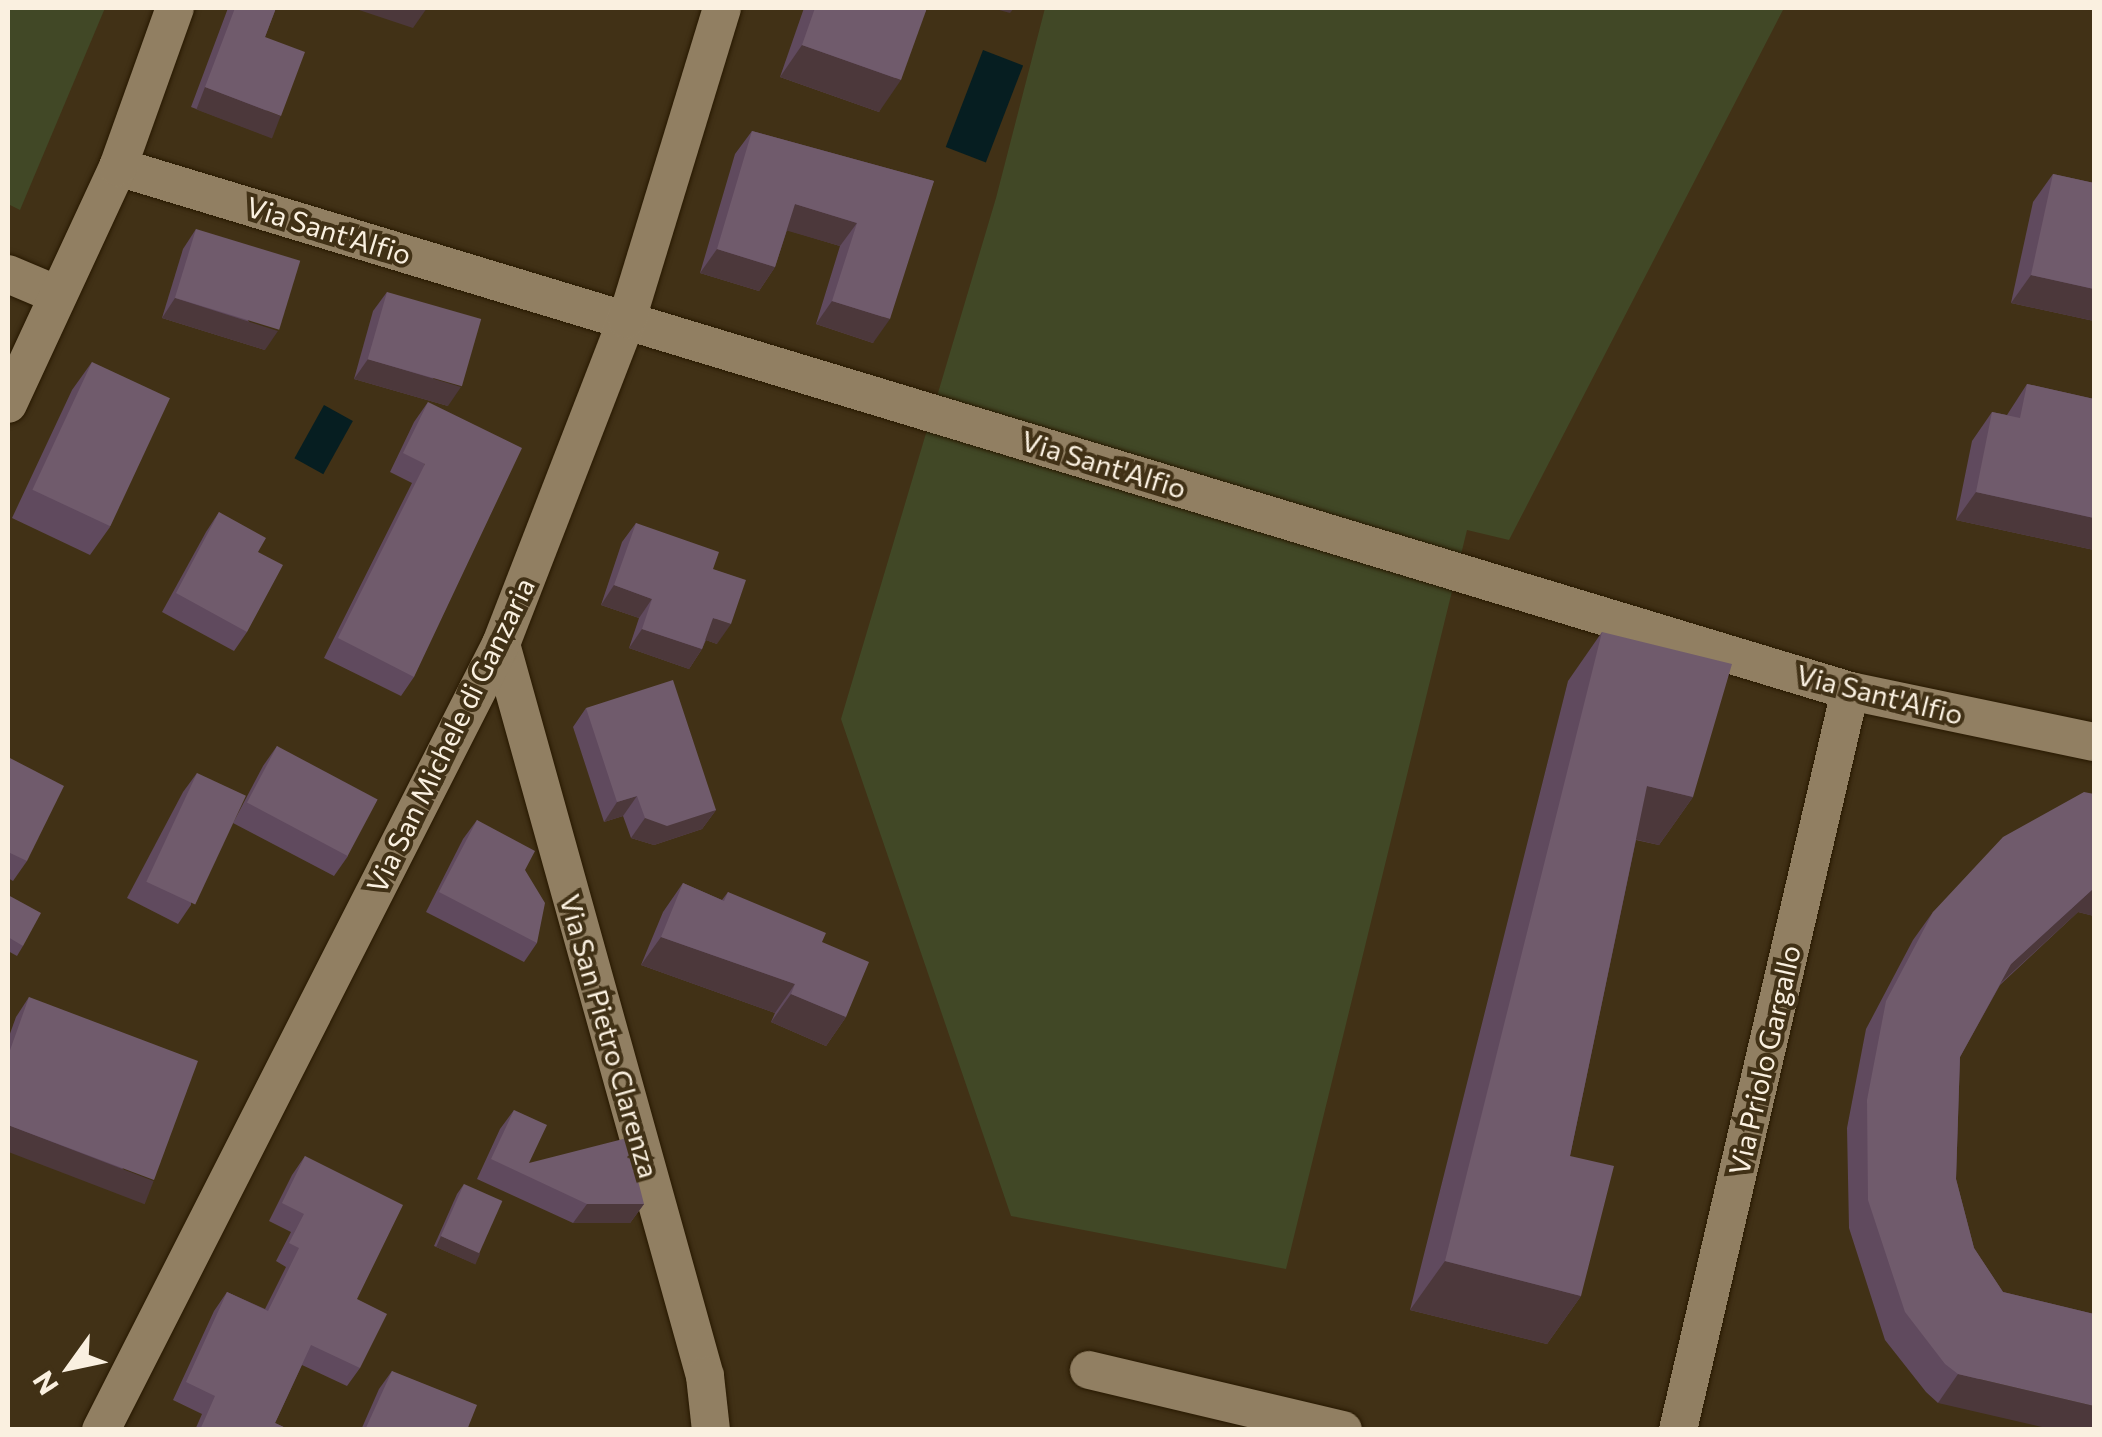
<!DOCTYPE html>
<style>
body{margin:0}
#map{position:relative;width:2102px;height:1437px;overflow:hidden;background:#413116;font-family:Commissioner,sans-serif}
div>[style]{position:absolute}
.green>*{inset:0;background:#414826}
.water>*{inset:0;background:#061e21;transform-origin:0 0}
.roads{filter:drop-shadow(0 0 2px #281900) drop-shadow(0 0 2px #281900)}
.minor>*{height:38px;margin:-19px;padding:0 19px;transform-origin:19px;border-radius:19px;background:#917f62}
.wall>*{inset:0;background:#604a5e}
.shaded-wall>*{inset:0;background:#4c383b;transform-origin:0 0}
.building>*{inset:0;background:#705b6c;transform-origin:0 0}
span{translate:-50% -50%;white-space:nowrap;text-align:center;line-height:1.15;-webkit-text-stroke:8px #413116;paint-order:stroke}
.street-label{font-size:28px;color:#faf0e0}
.frame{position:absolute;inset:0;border:10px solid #faf0e0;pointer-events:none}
.north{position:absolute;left:20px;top:1317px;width:100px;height:100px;-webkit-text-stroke:8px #413116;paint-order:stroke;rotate:237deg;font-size:28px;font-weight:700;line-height:40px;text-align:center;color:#faf0e0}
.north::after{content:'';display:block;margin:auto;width:35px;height:45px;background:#faf0e0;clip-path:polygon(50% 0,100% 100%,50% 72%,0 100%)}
</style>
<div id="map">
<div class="green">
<div style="clip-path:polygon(8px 8px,105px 8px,20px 210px,8px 204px)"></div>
<div style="clip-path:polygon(1045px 8px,1784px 8px,1509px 540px,1467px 530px,1286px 1269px,1011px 1216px,841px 719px,996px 198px)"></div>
</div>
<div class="water">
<div style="left:983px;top:50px;width:43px;height:104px;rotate:21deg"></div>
<div style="left:324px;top:405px;width:33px;height:61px;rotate:29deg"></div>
</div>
<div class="roads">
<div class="minor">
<div style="left:118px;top:167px;width:1810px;rotate:16.83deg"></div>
<div style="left:1850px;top:691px;width:249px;rotate:11.8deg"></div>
<div style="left:8px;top:274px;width:54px;rotate:22.8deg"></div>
<div style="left:8px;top:404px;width:261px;rotate:-65.1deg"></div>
<div style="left:118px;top:167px;width:169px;rotate:-70.3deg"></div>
<div style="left:501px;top:644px;width:760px;rotate:74.43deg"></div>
<div style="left:705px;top:1376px;width:54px;rotate:83.7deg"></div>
<div style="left:1089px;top:1370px;width:261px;rotate:13.3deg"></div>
<div style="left:101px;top:1430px;width:882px;rotate:-63.03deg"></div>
<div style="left:501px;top:644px;width:349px;rotate:-68.8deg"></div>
<div style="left:627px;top:319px;width:325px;rotate:-73deg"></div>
<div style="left:1678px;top:1430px;width:759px;rotate:-76.9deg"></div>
</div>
</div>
<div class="wall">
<div style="clip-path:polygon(228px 8px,276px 8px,265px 37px,267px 136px,191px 107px)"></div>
<div style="clip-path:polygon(804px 8px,927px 8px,879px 112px,780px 77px)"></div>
<div style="clip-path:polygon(752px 131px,934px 181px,873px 343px,816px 324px,840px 246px,787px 230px,775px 267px,759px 291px,700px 273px,735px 154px)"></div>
<div style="clip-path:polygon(2053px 174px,2094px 183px,2094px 321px,2011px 303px,2033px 202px)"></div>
<div style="clip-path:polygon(196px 229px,265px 350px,162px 318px,183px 249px)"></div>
<div style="clip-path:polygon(387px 292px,448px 406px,354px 379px,373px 311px)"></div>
<div style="clip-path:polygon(92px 362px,110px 527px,90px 555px,12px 518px,72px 390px)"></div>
<div style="clip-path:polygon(2027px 384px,2094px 399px,2094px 550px,1956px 520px,1972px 441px,1992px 412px,2007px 415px)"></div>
<div style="clip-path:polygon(428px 402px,414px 677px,401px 696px,324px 658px,412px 483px,390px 472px,414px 422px)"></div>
<div style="clip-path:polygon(219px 512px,247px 632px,234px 651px,162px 612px,206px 532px)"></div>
<div style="clip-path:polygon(636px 523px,713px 569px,717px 644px,706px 640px,702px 649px,689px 669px,629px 648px,639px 618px,601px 605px,622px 542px)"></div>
<div style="clip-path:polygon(1602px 632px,1693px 797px,1659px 845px,1636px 840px,1570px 1156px,1581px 1296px,1547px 1344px,1410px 1310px,1568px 681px)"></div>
<div style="clip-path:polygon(586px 708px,716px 810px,702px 829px,654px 845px,631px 838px,623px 816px,604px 822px,573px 727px)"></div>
<div style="clip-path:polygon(277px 746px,348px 856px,334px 876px,233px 823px,263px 766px)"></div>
<div style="clip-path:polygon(8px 757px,27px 861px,13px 881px,8px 878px)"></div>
<div style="clip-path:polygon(197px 773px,191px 905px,178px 924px,127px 898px,183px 792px)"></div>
<div style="clip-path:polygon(2094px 794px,2094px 916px,2078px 912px,2000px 985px,1960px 1057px,1956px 1179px,1974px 1248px,2003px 1292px,2094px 1314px,1938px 1403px,1926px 1392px,1885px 1340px,1849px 1228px,1847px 1128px,1866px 1029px,1913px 940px,1933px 912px)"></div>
<div style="clip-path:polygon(477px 820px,525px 870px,537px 943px,524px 962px,426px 912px,463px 839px)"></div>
<div style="clip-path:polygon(683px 883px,722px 900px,728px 892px,846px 1017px,826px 1046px,771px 1022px,775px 1013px,641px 965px,663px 912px)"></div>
<div style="clip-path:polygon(8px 895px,23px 946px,17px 956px,8px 951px)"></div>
<div style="clip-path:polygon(29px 997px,140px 1200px,8px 1150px,8px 1039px,16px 1017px)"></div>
<div style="clip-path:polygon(514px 1110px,529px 1163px,644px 1204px,630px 1223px,573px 1223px,477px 1179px,500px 1129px)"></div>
<div style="clip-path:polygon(305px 1156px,357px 1299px,360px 1368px,347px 1386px,302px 1365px,275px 1423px,290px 1430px,195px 1430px,202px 1414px,173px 1400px,214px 1311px,227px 1292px,265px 1309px,286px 1267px,276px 1261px,291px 1232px,269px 1221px,292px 1175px)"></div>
<div style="clip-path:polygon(464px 1184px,473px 1263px,434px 1246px,457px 1194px)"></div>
<div style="clip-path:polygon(392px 1371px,467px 1430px,361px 1430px,379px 1389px)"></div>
</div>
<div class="shaded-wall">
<div style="clip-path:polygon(353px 8px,427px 8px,413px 28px)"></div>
<div style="clip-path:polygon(992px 8px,1014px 8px,1010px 13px)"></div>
<div style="clip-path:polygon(802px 45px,901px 80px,879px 112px,780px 77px)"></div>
<div style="left:205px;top:87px;width:81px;height:24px;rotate:21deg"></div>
<div style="clip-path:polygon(795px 204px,857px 223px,840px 246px,778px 228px)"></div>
<div style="clip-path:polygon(717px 249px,775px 267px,759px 291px,700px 273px)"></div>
<div style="clip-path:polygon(2031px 275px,2094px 289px,2094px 321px,2011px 303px)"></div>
<div style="clip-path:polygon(175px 298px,278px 331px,265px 350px,162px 318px)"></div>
<div style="clip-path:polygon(832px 301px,890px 319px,873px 343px,816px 324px)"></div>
<div style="clip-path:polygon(368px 359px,461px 387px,448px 406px,354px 379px)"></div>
<div style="clip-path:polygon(1976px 492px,2094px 518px,2094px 550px,1956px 520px)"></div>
<div style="clip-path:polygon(614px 585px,652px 599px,639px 618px,601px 605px)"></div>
<div style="clip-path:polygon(713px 618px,731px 624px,717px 644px,700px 638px)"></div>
<div style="clip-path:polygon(642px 629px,702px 649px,689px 669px,629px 648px)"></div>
<div style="clip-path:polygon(1647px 786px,1693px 797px,1659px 845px,1613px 834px)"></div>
<div style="clip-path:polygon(637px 796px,623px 816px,604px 822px,617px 802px)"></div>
<div style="clip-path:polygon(716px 810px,702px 829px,654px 845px,631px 838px,645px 818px)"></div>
<div style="clip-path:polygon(2094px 888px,2094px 916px,2078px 912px,1991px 992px,2011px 964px)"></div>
<div style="clip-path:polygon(661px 937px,795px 984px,775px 1013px,641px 965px)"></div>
<div style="clip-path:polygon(791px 994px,846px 1017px,826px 1046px,771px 1022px)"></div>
<div style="left:8px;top:1125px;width:156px;height:25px;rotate:21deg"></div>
<div style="clip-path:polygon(587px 1204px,644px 1204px,630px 1223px,573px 1223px)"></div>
<div style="left:441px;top:1236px;width:43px;height:12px;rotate:24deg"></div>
<div style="clip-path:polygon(1445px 1261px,1581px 1296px,1547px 1344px,1410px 1310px)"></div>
<div style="clip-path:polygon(1958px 1374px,2094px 1406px,2094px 1430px,2055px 1430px,1938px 1403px)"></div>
</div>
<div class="building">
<div style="clip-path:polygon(235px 8px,276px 8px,265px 37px,305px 52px,281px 116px,205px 87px)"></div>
<div style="clip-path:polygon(815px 8px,927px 8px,901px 80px,802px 45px)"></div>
<div style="clip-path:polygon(752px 131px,934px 181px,890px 319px,832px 301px,857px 223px,795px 204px,775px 267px,717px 249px)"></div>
<div style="clip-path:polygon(2053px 174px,2094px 183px,2094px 289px,2031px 275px)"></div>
<div style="left:196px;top:229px;width:109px;height:72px;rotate:17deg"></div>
<div style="left:387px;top:292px;width:98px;height:70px;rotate:16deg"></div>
<div style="left:92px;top:362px;width:86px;height:141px;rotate:25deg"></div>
<div style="clip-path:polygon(2027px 384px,2094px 399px,2094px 518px,1976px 492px,1992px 412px,2020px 418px)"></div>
<div style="clip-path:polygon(428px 402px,522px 448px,414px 677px,338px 638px,425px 464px,403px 453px)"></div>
<div style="clip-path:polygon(219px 512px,266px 538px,258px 552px,283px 565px,247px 632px,176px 593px)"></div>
<div style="clip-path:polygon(636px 523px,719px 552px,713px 569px,746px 580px,731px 624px,713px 618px,702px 649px,642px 629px,652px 599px,614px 585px)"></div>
<div style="clip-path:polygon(1602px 632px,1732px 664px,1693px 797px,1647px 786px,1570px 1156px,1614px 1166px,1581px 1296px,1445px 1261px)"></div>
<div style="clip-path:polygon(673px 680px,716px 810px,667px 826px,645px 818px,637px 796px,617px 802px,586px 708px)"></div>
<div style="left:277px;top:746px;width:114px;height:64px;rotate:28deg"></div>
<div style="clip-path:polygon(8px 757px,64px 786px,27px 861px,8px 852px)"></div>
<div style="left:197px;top:773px;width:54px;height:120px;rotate:25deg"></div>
<div style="clip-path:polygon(2084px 792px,2094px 794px,2094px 888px,2011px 964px,1960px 1057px,1956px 1179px,1974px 1248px,2003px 1292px,2094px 1314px,2094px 1406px,1958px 1374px,1945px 1364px,1905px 1312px,1868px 1200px,1867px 1100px,1886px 1001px,1933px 912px,2003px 837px)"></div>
<div style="clip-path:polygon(477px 820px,535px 851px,525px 870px,545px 903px,537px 943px,439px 892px)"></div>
<div style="clip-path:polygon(683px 883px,724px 901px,728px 892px,826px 933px,822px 942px,869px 962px,846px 1017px,791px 994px,795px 984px,661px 937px)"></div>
<div style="clip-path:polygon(8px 895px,41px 913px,23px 946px,8px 937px)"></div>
<div style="clip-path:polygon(29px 997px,198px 1061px,154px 1180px,8px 1125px,8px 1056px)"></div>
<div style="clip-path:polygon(514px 1110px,547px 1125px,529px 1163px,627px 1138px,644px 1204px,587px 1204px,491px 1159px)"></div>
<div style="clip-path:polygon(305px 1156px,403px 1205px,357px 1299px,387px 1314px,360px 1368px,311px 1345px,275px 1423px,290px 1430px,200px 1430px,215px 1396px,186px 1382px,227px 1292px,268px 1311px,299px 1248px,289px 1243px,304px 1214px,282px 1203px)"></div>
<div style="left:464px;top:1184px;width:42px;height:57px;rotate:24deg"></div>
<div style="clip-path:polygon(392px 1371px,477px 1405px,467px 1430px,365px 1430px)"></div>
</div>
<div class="street-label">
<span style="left:329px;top:230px;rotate:17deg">Via Sant'Alfio</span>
<span style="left:1104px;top:464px;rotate:17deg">Via Sant'Alfio</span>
<span style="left:1880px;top:694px;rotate:14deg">Via Sant'Alfio</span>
<span style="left:450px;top:735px;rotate:-64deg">Via San Michele di Ganzaria</span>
<span style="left:610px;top:1036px;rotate:74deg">Via San Pietro Clarenza</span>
<span style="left:1764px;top:1060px;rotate:-77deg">Via Priolo Gargallo</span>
</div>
<div class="frame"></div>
<div class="north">N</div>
</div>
